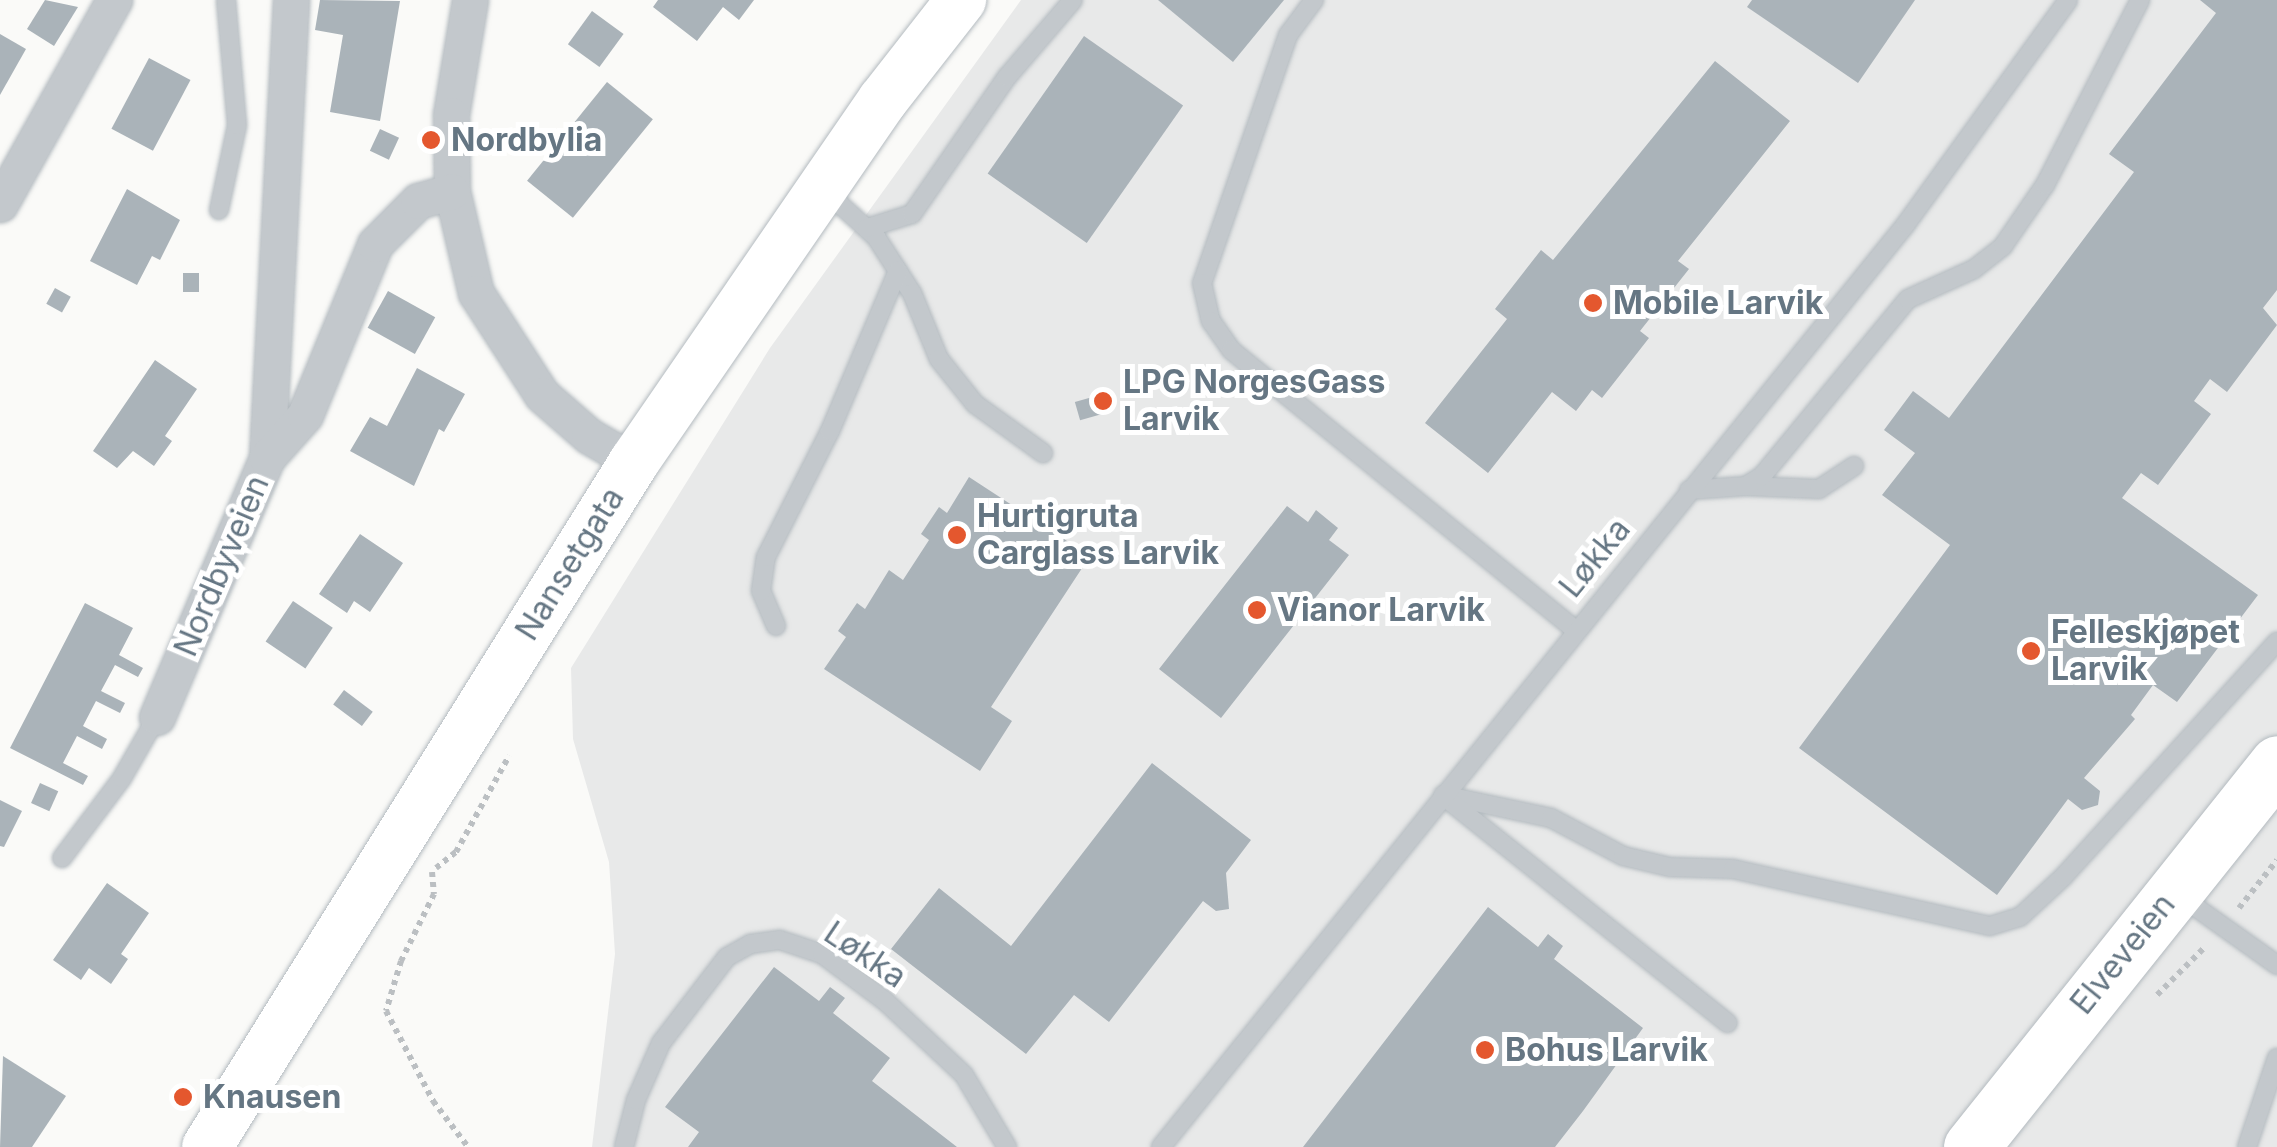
<!DOCTYPE html>
<meta charset="utf-8">
<style>
body{margin:0}
#map{position:relative;width:2277px;height:1147px;overflow:hidden;background:#fafaf8;font-family:Inter,sans-serif}
div>[style]{position:absolute}
.built>*{inset:0;background:#e8e9e9}
.building>*{inset:0;background:#aab3b9;transform-origin:0 0}
.path>*{height:6px;margin-top:-3px;transform-origin:0;background:repeating-linear-gradient(90deg,#bbbfc2 0 5px,transparent 0 10px)}
.roads{filter:drop-shadow(0 0 2px #b3babf) drop-shadow(0 0 2px #b3babf)}
.lane>*{height:18px;margin:-9px;padding:0 9px;transform-origin:9px;border-radius:9px;background:#c3c8cc}
.street>*{height:35px;margin:-17.5px;padding:0 17.5px;transform-origin:17.5px;border-radius:17.5px;background:#c3c8cc}
.secondary>*{height:50px;margin:-25px;padding:0 25px;transform-origin:25px;border-radius:25px;background:#fff}
.highway>*{height:55px;margin:-27.5px;padding:0 27.5px;transform-origin:27.5px;border-radius:27.5px;background:#fff}
.dots>*{width:28px;height:28px;translate:-50% -50%;box-sizing:border-box;border:5px solid #fff;border-radius:50%}
span{translate:-50% -50%;white-space:nowrap;text-align:center;line-height:1.15;-webkit-text-stroke:10px #fff;paint-order:stroke}
.poi-label{font-size:32px;color:#657683;font-weight:700}
.left{translate:0 -50%;text-align:left}
.street-label{font-size:32px;color:#657683}
</style>
<div id="map">
<div class="built">
<div style="clip-path:polygon(1021px 0,2277px 0,2277px 1147px,592px 1147px,615px 954px,609px 862px,573px 739px,571px 668px,770px 348px)"></div>
</div>
<div class="building">
<div style="clip-path:polygon(45px 0,78px 7px,54px 46px,27px 29px)"></div>
<div style="clip-path:polygon(320px 0,400px 1px,380px 121px,330px 112px,343px 35px,315px 30px)"></div>
<div style="clip-path:polygon(658px 0,754px 0,739px 20px,723px 7px,697px 41px,653px 7px)"></div>
<div style="clip-path:polygon(1158px 0,1284px 0,1233px 62px)"></div>
<div style="clip-path:polygon(1752px 0,1915px 0,1858px 83px,1747px 7px)"></div>
<div style="clip-path:polygon(2200px 0,2277px 0,2277px 290px,2263px 308px,2277px 325px,2227px 392px,2210px 379px,2194px 401px,2211px 414px,2158px 485px,2141px 473px,2122px 498px,2258px 595px,2177px 702px,2153px 685px,2131px 715px,2135px 719px,2084px 778px,2100px 791px,2098px 805px,2082px 810px,2068px 799px,1997px 895px,1799px 748px,1950px 545px,1882px 495px,1915px 453px,1884px 430px,1913px 391px,1949px 418px,2134px 172px,2109px 154px,2216px 13px)"></div>
<div style="left:592px;top:11px;width:39px;height:41px;rotate:36deg"></div>
<div style="clip-path:polygon(0 34px,26px 49px,0 95px)"></div>
<div style="left:1084px;top:36px;width:121px;height:168px;rotate:35deg"></div>
<div style="left:149px;top:58px;width:47px;height:80px;rotate:28deg"></div>
<div style="clip-path:polygon(1715px 61px,1790px 121px,1678px 261px,1689px 269px,1640px 331px,1649px 338px,1602px 398px,1592px 390px,1576px 411px,1552px 392px,1488px 473px,1425px 423px,1507px 319px,1495px 309px,1541px 250px,1553px 260px)"></div>
<div style="left:607px;top:82px;width:59px;height:127px;rotate:39deg"></div>
<div style="left:380px;top:129px;width:21px;height:24px;rotate:25deg"></div>
<div style="clip-path:polygon(127px 189px,180px 220px,160px 260px,152px 256px,137px 285px,90px 261px)"></div>
<div style="left:199px;top:273px;width:19px;height:16px;rotate:90deg"></div>
<div style="left:55px;top:288px;width:18px;height:18px;rotate:29deg"></div>
<div style="left:388px;top:291px;width:54px;height:42px;rotate:29deg"></div>
<div style="clip-path:polygon(155px 360px,197px 389px,165px 436px,172px 441px,154px 466px,133px 451px,117px 468px,93px 451px)"></div>
<div style="clip-path:polygon(417px 368px,465px 394px,444px 432px,439px 429px,414px 486px,350px 451px,370px 417px,387px 426px)"></div>
<div style="left:1096px;top:396px;width:19px;height:22px;rotate:74deg"></div>
<div style="clip-path:polygon(969px 477px,1090px 556px,991px 707px,1012px 721px,980px 771px,824px 669px,846px 637px,838px 631px,857px 603px,865px 609px,889px 570px,903px 580px,929px 540px,921px 534px,939px 507px,947px 513px)"></div>
<div style="clip-path:polygon(1287px 506px,1308px 522px,1316px 510px,1338px 528px,1329px 540px,1349px 555px,1221px 718px,1159px 669px)"></div>
<div style="clip-path:polygon(360px 534px,403px 563px,370px 612px,354px 601px,347px 613px,319px 594px)"></div>
<div style="left:293px;top:601px;width:48px;height:49px;rotate:34deg"></div>
<div style="clip-path:polygon(85px 603px,133px 628px,119px 655px,143px 668px,138px 677px,115px 665px,101px 691px,125px 703px,120px 713px,96px 701px,83px 726px,107px 739px,102px 749px,77px 736px,63px 763px,88px 776px,83px 785px,10px 748px)"></div>
<div style="left:344px;top:690px;width:36px;height:18px;rotate:37deg"></div>
<div style="clip-path:polygon(1152px 763px,1251px 840px,1226px 873px,1229px 909px,1216px 911px,1203px 901px,1109px 1022px,1074px 995px,1026px 1054px,891px 949px,939px 888px,1011px 946px)"></div>
<div style="left:40px;top:783px;width:20px;height:22px;rotate:24deg"></div>
<div style="clip-path:polygon(0 800px,22px 811px,4px 847px,0 846px)"></div>
<div style="clip-path:polygon(107px 883px,149px 913px,121px 954px,128px 959px,111px 984px,89px 968px,81px 980px,53px 960px)"></div>
<div style="clip-path:polygon(1488px 907px,1538px 947px,1548px 934px,1563px 946px,1554px 959px,1643px 1028px,1583px 1111px,1555px 1147px,1303px 1147px)"></div>
<div style="clip-path:polygon(774px 967px,819px 1001px,830px 987px,845px 998px,833px 1013px,890px 1058px,872px 1081px,957px 1147px,688px 1147px,699px 1132px,665px 1107px)"></div>
<div style="clip-path:polygon(3px 1056px,66px 1096px,32px 1147px,0 1147px)"></div>
</div>
<div class="path">
<div style="left:436px;top:868px;width:26px;rotate:-39deg"></div>
<div style="left:456px;top:852px;width:110px;rotate:-61.1deg"></div>
<div style="left:432px;top:872px;width:22px;rotate:85deg"></div>
<div style="left:434px;top:894px;width:75px;rotate:116.2deg"></div>
<div style="left:401px;top:961px;width:52px;rotate:106.7deg"></div>
<div style="left:386px;top:1011px;width:102px;rotate:62.4deg"></div>
<div style="left:433px;top:1101px;width:58px;rotate:52.7deg"></div>
<div style="left:2239px;top:908px;width:61px;rotate:-51.6deg"></div>
<div style="left:2157px;top:995px;width:68px;rotate:-45deg"></div>
</div>
<div class="roads">
<div class="lane">
<div style="left:1314px;top:0;width:44px;rotate:126.6deg"></div>
<div style="left:1288px;top:35px;width:262px;rotate:109.1deg"></div>
<div style="left:1202px;top:283px;width:39px;rotate:77deg"></div>
<div style="left:1211px;top:321px;width:35px;rotate:55deg"></div>
<div style="left:1231px;top:350px;width:444px;rotate:39.1deg"></div>
<div style="left:823px;top:189px;width:72px;rotate:42.2deg"></div>
<div style="left:876px;top:237px;width:67px;rotate:57.3deg"></div>
<div style="left:912px;top:293px;width:71px;rotate:67.8deg"></div>
<div style="left:939px;top:359px;width:58px;rotate:51.3deg"></div>
<div style="left:975px;top:404px;width:84px;rotate:35.8deg"></div>
<div style="left:219px;top:210px;width:87px;rotate:-78deg"></div>
<div style="left:237px;top:125px;width:125px;rotate:-95deg"></div>
<div style="left:867px;top:228px;width:47px;rotate:-17.3deg"></div>
<div style="left:912px;top:214px;width:167px;rotate:-55.3deg"></div>
<div style="left:1007px;top:77px;width:101px;rotate:-49.4deg"></div>
<div style="left:1746px;top:486px;width:73px;rotate:2.4deg"></div>
<div style="left:1819px;top:489px;width:42px;rotate:-33.3deg"></div>
<div style="left:1689px;top:490px;width:57px;rotate:-4deg"></div>
<div style="left:1746px;top:486px;width:19px;rotate:-32deg"></div>
<div style="left:1762px;top:476px;width:229px;rotate:-50.5deg"></div>
<div style="left:1908px;top:299px;width:72px;rotate:-24.4deg"></div>
<div style="left:1974px;top:269px;width:37px;rotate:-38deg"></div>
<div style="left:2003px;top:246px;width:74px;rotate:-55.5deg"></div>
<div style="left:2045px;top:185px;width:208px;rotate:-62.8deg"></div>
<div style="left:776px;top:626px;width:38px;rotate:-113deg"></div>
<div style="left:761px;top:591px;width:34px;rotate:-82deg"></div>
<div style="left:766px;top:557px;width:141px;rotate:-63.1deg"></div>
<div style="left:830px;top:431px;width:174px;rotate:-67deg"></div>
<div style="left:1443px;top:795px;width:110px;rotate:12deg"></div>
<div style="left:1551px;top:818px;width:81px;rotate:27.8deg"></div>
<div style="left:1623px;top:856px;width:48px;rotate:13.2deg"></div>
<div style="left:1670px;top:867px;width:63px;rotate:1.8deg"></div>
<div style="left:1733px;top:869px;width:263px;rotate:12.5deg"></div>
<div style="left:1990px;top:926px;width:31px;rotate:-17deg"></div>
<div style="left:2020px;top:917px;width:59px;rotate:-42.9deg"></div>
<div style="left:2063px;top:877px;width:318px;rotate:-47.7deg"></div>
<div style="left:1447px;top:799px;width:359px;rotate:38.6deg"></div>
<div style="left:62px;top:858px;width:100px;rotate:-53.1deg"></div>
<div style="left:122px;top:778px;width:70px;rotate:-60.2deg"></div>
<div style="left:2180px;top:896px;width:119px;rotate:35.4deg"></div>
<div style="left:624px;top:1147px;width:49px;rotate:-75.7deg"></div>
<div style="left:636px;top:1100px;width:62px;rotate:-66.3deg"></div>
<div style="left:661px;top:1043px;width:108px;rotate:-52.5deg"></div>
<div style="left:727px;top:957px;width:26px;rotate:-29deg"></div>
<div style="left:750px;top:944px;width:30px;rotate:-8deg"></div>
<div style="left:780px;top:940px;width:44px;rotate:18.4deg"></div>
<div style="left:822px;top:954px;width:79px;rotate:36.7deg"></div>
<div style="left:885px;top:1001px;width:108px;rotate:43.1deg"></div>
<div style="left:964px;top:1075px;width:84px;rotate:59.2deg"></div>
<div style="left:1161px;top:1147px;width:1186px;rotate:-51.09deg"></div>
<div style="left:1906px;top:224px;width:276px;rotate:-54.1deg"></div>
<div style="left:2247px;top:1147px;width:94px;rotate:-71.4deg"></div>
</div>
<div class="street">
<div style="left:470px;top:0;width:117px;rotate:99.4deg"></div>
<div style="left:451px;top:115px;width:76px;rotate:89.2deg"></div>
<div style="left:452px;top:191px;width:105px;rotate:76.8deg"></div>
<div style="left:476px;top:293px;width:121px;rotate:57.1deg"></div>
<div style="left:542px;top:395px;width:62px;rotate:41.1deg"></div>
<div style="left:589px;top:436px;width:52px;rotate:30deg"></div>
<div style="left:0;top:204px;width:234px;rotate:-60.8deg"></div>
<div style="left:267px;top:458px;width:459px;rotate:-87deg"></div>
<div style="left:157px;top:717px;width:281px;rotate:-67deg"></div>
<div style="left:267px;top:458px;width:57px;rotate:-48.5deg"></div>
<div style="left:305px;top:415px;width:185px;rotate:-67.7deg"></div>
<div style="left:375px;top:244px;width:61px;rotate:-45deg"></div>
<div style="left:418px;top:201px;width:35px;rotate:-16deg"></div>
</div>
<div class="secondary">
<div style="left:207px;top:1147px;width:807px;rotate:-58.06deg"></div>
<div style="left:634px;top:462px;width:439px;rotate:-55.5deg"></div>
<div style="left:883px;top:100px;width:127px;rotate:-52deg"></div>
</div>
<div class="highway">
<div style="left:1971px;top:1147px;width:491px;rotate:-51.4deg"></div>
</div>
</div>
<div class="dots">
<div style="left:431px;top:140px;background:#e4572e"></div>
<div style="left:1593px;top:303px;background:#e4572e"></div>
<div style="left:1103px;top:401px;background:#e4572e"></div>
<div style="left:957px;top:535px;background:#e4572e"></div>
<div style="left:1257px;top:610px;background:#e4572e"></div>
<div style="left:2031px;top:651px;background:#e4572e"></div>
<div style="left:1485px;top:1050px;background:#e4572e"></div>
<div style="left:183px;top:1097px;background:#e4572e"></div>
</div>
<div class="poi-label">
<span class="left" style="left:451px;top:140px">Nordbylia</span>
<span class="left" style="left:1613px;top:303px">Mobile Larvik</span>
<span class="left" style="left:1123px;top:401px">LPG NorgesGass<br>Larvik</span>
<span class="left" style="left:977px;top:535px">Hurtigruta<br>Carglass Larvik</span>
<span class="left" style="left:1277px;top:610px">Vianor Larvik</span>
<span class="left" style="left:2051px;top:651px">Felleskjøpet<br>Larvik</span>
<span class="left" style="left:1505px;top:1050px">Bohus Larvik</span>
<span class="left" style="left:203px;top:1097px">Knausen</span>
</div>
<div class="street-label">
<span style="left:1595px;top:558px;rotate:-51deg">Løkka</span>
<span style="left:570px;top:564px;rotate:-58deg">Nansetgata</span>
<span style="left:222px;top:566px;rotate:-67deg">Nordbyveien</span>
<span style="left:2123px;top:954px;rotate:-51deg">Elveveien</span>
<span style="left:865px;top:955px;rotate:34deg">Løkka</span>
</div>
</div>
